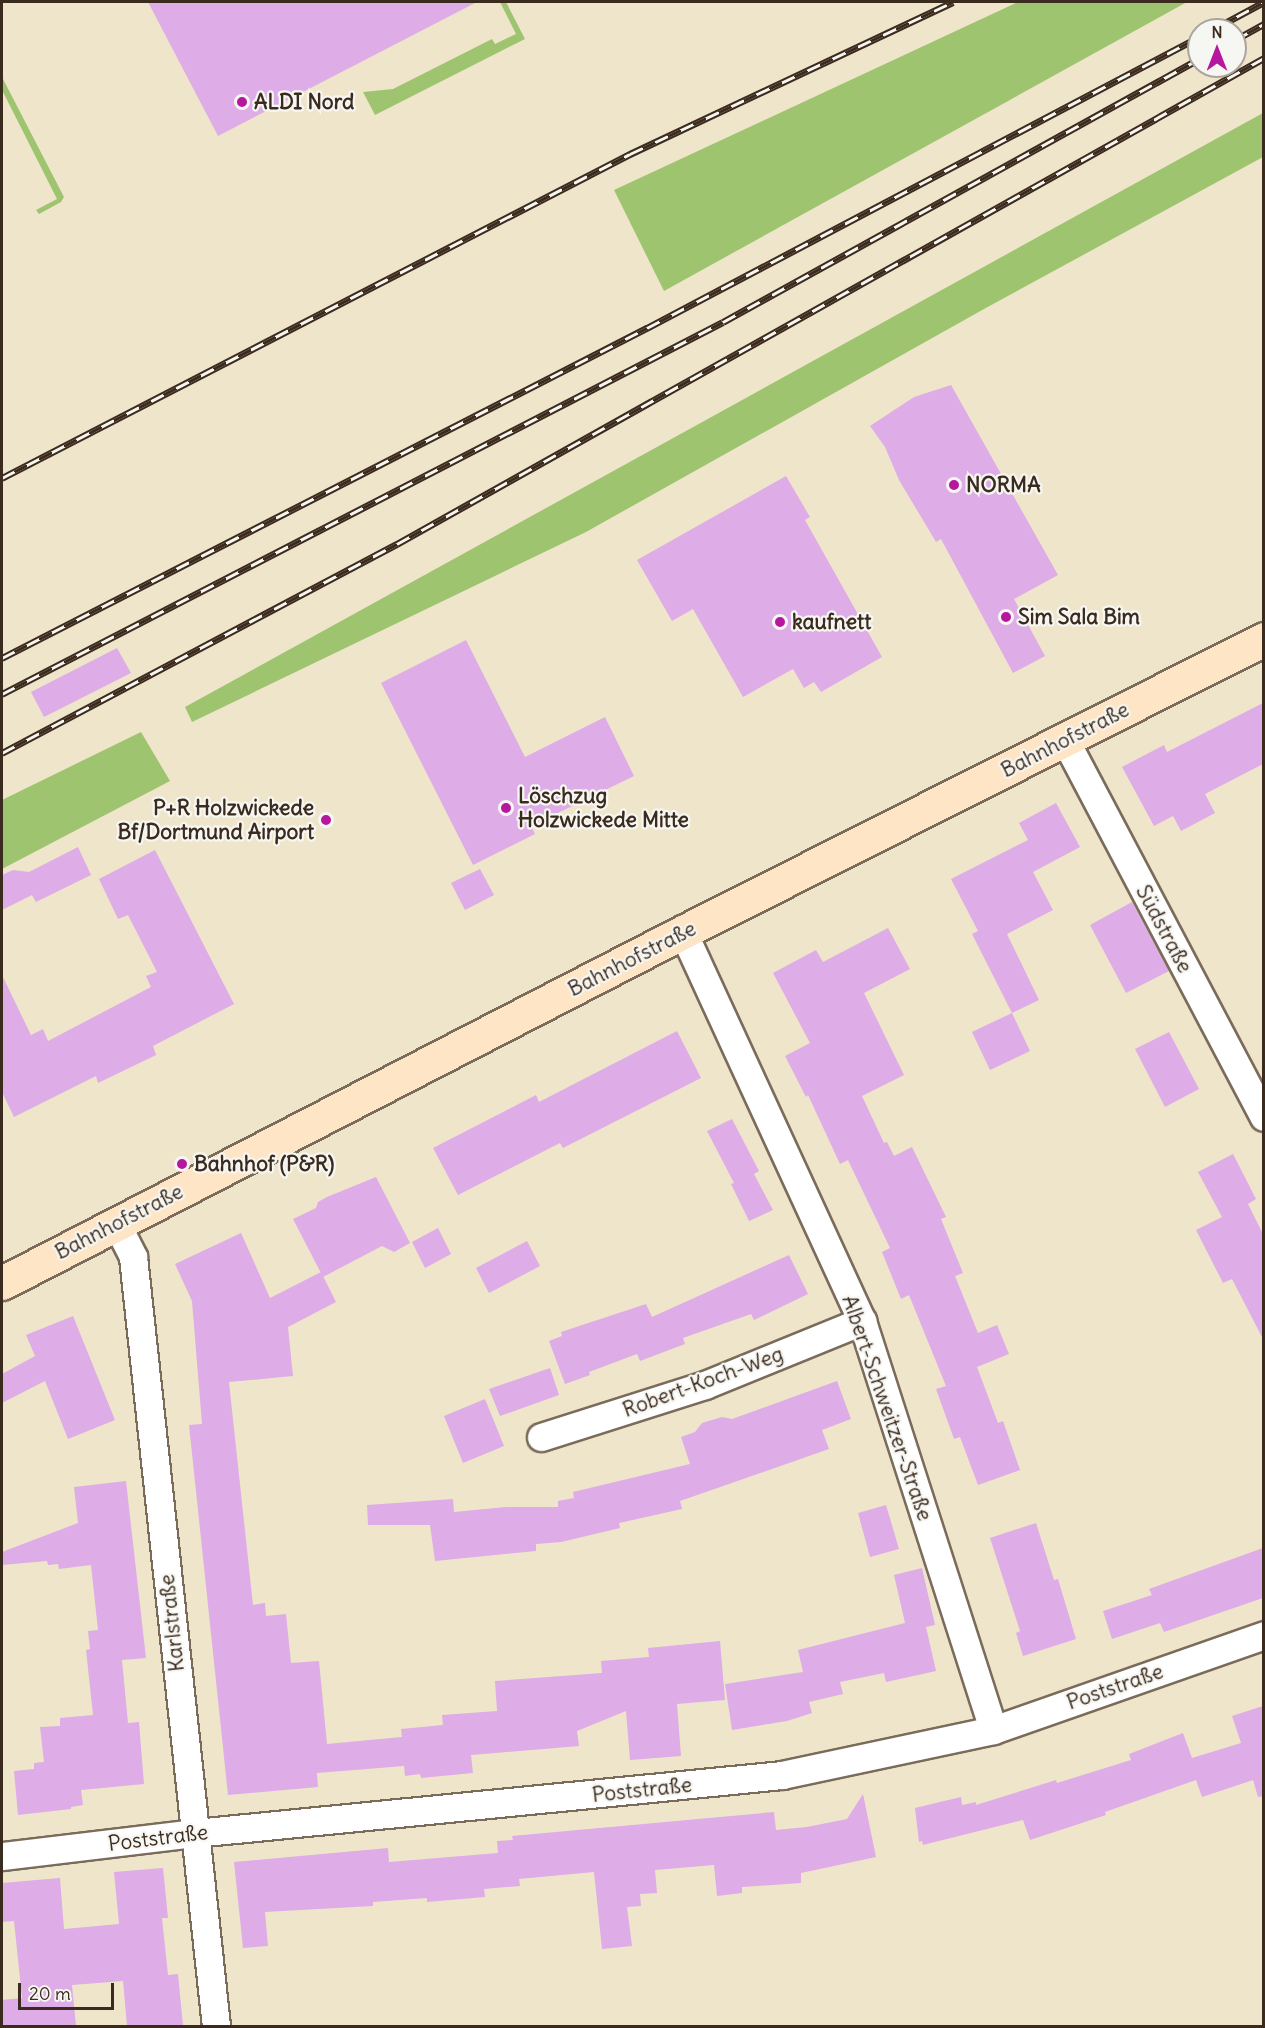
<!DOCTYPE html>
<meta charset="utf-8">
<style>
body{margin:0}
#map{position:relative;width:1265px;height:2028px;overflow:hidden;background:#efe5cb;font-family:Delius,sans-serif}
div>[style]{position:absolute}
.green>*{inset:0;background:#9fc46f}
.building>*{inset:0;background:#deace7}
.roads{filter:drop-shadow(2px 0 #7a6b5b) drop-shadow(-2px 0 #7a6b5b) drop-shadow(0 2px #7a6b5b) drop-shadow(0 -2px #7a6b5b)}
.street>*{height:27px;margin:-13.5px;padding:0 13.5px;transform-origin:13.5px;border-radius:13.5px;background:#fff}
.secondary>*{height:33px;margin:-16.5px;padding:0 16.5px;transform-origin:16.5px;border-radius:16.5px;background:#fde5c5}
.rail>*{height:7px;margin-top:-3.5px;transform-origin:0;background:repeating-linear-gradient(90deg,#f6f6f2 0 14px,#3b2a1e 0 28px);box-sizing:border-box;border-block:2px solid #3b2a1e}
.dots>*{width:16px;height:16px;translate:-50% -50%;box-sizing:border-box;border:3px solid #f6f6f2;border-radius:50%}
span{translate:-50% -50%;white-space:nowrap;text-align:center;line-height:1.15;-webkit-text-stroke:4.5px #f6f6f2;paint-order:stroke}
.poi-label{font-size:21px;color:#3b2a1e;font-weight:700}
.left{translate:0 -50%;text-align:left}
.right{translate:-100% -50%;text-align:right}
.street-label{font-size:21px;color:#3b2a1e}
.frame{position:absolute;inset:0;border:3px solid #3b2a1e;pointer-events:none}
.north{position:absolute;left:1187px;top:18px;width:60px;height:60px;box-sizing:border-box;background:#f6f6f2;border:2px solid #aba49d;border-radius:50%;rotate:0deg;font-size:16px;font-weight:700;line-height:24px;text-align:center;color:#3b2a1e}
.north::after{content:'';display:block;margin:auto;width:21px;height:27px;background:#b5179e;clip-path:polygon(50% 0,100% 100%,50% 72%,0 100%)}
.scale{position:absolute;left:18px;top:1983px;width:96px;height:27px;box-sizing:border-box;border:3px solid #3b2a1e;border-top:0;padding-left:8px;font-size:18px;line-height:21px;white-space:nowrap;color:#3b2a1e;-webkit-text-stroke:4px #f6f6f2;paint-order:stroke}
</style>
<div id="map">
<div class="green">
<i style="clip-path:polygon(500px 2px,506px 2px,525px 39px,375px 115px,363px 92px,393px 89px,492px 39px,495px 44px,516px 34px)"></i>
<i style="clip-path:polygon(1018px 2px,1187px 2px,664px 291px,614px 190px)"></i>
<i style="clip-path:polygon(2px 77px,64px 197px,61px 202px,39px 214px,36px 210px,57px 199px,2px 90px)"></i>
<i style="clip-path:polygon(1263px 113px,1263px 157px,984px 309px,586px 532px,192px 722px,185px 707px)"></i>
<i style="clip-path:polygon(141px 732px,170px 781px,2px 869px,2px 800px)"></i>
</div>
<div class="building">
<i style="clip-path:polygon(148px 2px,477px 2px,218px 136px)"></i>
<i style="clip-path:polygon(951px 385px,1058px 575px,1014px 599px,1045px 656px,1013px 673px,941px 539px,936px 542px,899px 480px,885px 447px,870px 426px,914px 397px)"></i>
<i style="clip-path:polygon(786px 476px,810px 517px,805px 520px,882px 657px,821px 692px,814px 682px,804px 688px,793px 669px,743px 697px,693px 609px,672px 621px,637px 560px)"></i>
<i style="clip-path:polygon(466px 640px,525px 757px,605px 717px,634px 776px,531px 826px,535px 834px,473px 865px,381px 683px)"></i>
<i style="clip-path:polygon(117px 648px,131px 673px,44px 717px,31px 692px)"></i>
<i style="clip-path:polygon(1263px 703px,1263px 764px,1205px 794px,1215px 813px,1181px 831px,1173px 816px,1154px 826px,1122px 767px,1164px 745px,1167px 752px)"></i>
<i style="clip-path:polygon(1056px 803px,1080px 847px,1033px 872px,1053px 910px,1007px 934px,1039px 1000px,1012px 1013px,972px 934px,978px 931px,951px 879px,1028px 840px,1019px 823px)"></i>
<i style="clip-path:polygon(78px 847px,91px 875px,36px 902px,32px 895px,2px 910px,2px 875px,13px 870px,29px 872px)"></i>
<i style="clip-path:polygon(155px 850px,234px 1004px,153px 1046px,156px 1055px,98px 1083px,96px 1076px,14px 1117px,2px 1092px,2px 975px,31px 1035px,43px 1029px,48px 1041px,151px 987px,146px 976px,157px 972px,128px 915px,118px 919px,99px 879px)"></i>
<i style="clip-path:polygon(480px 869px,494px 895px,465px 910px,451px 883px)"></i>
<i style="clip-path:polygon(1132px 902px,1169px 971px,1126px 993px,1090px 925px)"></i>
<i style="clip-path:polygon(888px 928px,910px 969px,864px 993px,904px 1075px,862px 1096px,884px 1143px,887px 1142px,894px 1156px,912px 1147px,946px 1217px,941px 1219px,963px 1273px,955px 1276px,978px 1333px,997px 1325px,1009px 1354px,977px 1367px,998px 1423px,1003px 1421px,1020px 1470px,978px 1485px,960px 1437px,954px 1439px,936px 1389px,946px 1386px,909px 1295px,901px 1299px,882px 1252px,890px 1248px,848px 1160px,840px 1164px,808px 1095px,806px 1097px,785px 1056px,810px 1043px,773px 973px,816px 950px,823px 962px)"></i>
<i style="clip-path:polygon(1012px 1013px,1030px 1051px,990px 1070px,972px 1032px)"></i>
<i style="clip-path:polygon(677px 1031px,701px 1078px,563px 1148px,560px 1143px,458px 1195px,433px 1148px,536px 1095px,539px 1102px)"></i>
<i style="clip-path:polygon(1169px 1032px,1199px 1089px,1165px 1107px,1135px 1049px)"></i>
<i style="clip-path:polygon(732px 1119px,759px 1171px,754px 1174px,773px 1210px,749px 1221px,731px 1184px,734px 1183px,707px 1131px)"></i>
<i style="clip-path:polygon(1233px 1154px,1256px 1199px,1248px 1204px,1263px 1234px,1263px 1339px,1232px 1279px,1223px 1283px,1196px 1230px,1222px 1217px,1198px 1172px)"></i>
<i style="clip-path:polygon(376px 1177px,410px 1243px,394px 1252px,382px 1246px,323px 1277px,293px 1219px,316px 1208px,318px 1202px,327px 1197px)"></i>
<i style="clip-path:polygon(438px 1228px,451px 1254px,425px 1268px,412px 1242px)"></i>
<i style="clip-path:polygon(241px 1233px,270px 1298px,321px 1272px,336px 1302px,288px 1327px,293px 1376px,229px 1382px,253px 1605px,265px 1603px,266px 1616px,286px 1614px,291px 1663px,319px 1661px,327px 1744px,402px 1737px,401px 1729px,443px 1725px,442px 1715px,497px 1711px,495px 1681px,602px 1673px,601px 1661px,649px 1657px,648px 1648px,720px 1641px,725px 1700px,677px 1704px,681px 1756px,630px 1760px,626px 1711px,577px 1731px,579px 1746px,471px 1755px,473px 1773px,421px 1778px,420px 1774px,405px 1776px,404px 1766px,317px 1773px,318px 1787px,228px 1795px,189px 1425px,202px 1424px,192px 1301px,175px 1264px)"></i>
<i style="clip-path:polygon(527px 1241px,540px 1266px,489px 1293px,476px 1268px)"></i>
<i style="clip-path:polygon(789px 1255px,808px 1294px,754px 1320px,751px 1314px,683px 1338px,685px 1344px,640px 1361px,637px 1354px,589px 1372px,590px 1375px,565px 1384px,549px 1341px,562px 1336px,561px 1332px,646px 1304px,652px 1317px)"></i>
<i style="clip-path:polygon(73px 1316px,115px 1420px,68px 1439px,45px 1381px,2px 1403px,2px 1374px,35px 1356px,26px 1335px)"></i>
<i style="clip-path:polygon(550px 1368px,559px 1395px,500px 1416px,489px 1389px)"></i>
<i style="clip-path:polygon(837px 1381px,851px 1419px,822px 1430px,829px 1449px,680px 1501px,682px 1509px,619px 1523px,620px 1528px,561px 1542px,536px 1544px,536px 1551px,435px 1561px,430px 1525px,368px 1525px,367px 1505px,453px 1499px,454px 1512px,506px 1507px,558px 1507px,558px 1501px,574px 1498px,573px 1492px,690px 1464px,681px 1437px,695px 1432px,702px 1423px,722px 1417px,732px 1419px)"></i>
<i style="clip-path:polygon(485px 1399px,504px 1446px,463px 1463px,444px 1416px)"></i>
<i style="clip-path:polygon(126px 1481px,146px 1658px,122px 1660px,128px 1723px,139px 1722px,144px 1784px,81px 1790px,83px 1805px,71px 1807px,71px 1809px,18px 1815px,14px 1771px,34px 1769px,34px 1763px,44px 1762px,40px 1727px,60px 1726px,60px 1718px,93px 1715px,86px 1650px,90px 1649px,88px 1631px,98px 1630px,91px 1565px,59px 1569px,58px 1564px,48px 1565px,47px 1561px,2px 1565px,2px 1552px,78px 1523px,74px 1487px)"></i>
<i style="clip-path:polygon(886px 1505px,899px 1549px,870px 1557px,858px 1513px)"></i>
<i style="clip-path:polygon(1036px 1523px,1054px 1580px,1058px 1579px,1076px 1639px,1023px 1656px,1016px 1633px,1020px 1631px,990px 1538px)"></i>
<i style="clip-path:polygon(1263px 1548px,1263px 1598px,1164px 1632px,1160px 1623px,1112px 1639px,1103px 1611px,1152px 1595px,1149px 1589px)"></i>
<i style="clip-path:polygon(922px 1568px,935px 1625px,926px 1627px,936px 1671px,886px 1682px,884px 1673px,840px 1682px,843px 1694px,809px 1702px,812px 1713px,787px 1721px,732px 1730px,725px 1684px,803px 1672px,798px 1650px,905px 1623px,894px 1575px)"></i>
<i style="clip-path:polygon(1263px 1706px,1263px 1796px,1258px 1797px,1253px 1780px,1202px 1797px,1196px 1780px,1105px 1812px,1106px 1815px,1030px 1840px,1023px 1820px,923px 1845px,922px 1841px,919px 1842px,915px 1808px,961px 1797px,962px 1805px,976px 1802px,976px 1805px,1056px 1780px,1057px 1783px,1131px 1760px,1129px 1754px,1183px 1733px,1192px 1758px,1241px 1743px,1232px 1716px)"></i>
<i style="clip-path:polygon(863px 1794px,876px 1857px,801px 1873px,801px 1883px,742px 1887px,742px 1893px,717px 1896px,714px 1865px,655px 1870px,657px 1893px,640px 1894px,641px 1906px,627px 1907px,632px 1946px,602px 1949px,594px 1872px,519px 1879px,520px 1886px,484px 1889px,485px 1897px,427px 1902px,427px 1898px,373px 1902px,373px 1906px,265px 1912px,268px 1946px,243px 1948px,234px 1862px,388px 1848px,389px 1862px,498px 1853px,497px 1841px,513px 1840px,512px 1836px,774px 1812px,776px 1830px,807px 1827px,847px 1819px)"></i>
<i style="clip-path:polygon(163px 1868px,168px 1918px,162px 1918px,168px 1975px,178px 1974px,183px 2026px,127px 2026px,123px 1981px,72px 1985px,76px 2026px,2px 2026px,2px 2000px,22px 1998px,14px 1921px,2px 1922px,2px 1883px,60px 1878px,64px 1929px,119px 1924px,114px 1872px)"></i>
</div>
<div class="roads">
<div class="street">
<i style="left:1065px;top:740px;width:426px;rotate:62.2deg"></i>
<i style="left:683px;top:932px;width:428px;rotate:65.3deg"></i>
<i style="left:862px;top:1321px;width:429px;rotate:72.2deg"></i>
<i style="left:116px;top:1223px;width:38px;rotate:63deg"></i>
<i style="left:133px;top:1257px;width:773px;rotate:83.84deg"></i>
<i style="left:541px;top:1437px;width:172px;rotate:-17.6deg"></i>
<i style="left:705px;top:1385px;width:170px;rotate:-22.2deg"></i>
<i style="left:2px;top:1856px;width:194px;rotate:-6.8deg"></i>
<i style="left:195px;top:1833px;width:590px;rotate:-5.64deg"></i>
<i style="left:782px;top:1775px;width:216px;rotate:-12deg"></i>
<i style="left:993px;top:1730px;width:287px;rotate:-19.3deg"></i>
</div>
<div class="secondary">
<i style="left:2px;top:1283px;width:766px;rotate:-27.27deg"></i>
<i style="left:683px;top:932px;width:651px;rotate:-26.76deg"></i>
</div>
</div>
<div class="rail">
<i style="left:1212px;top:30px;width:59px;rotate:-28.3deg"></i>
<i style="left:1235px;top:40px;width:33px;rotate:-29deg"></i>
<i style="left:2px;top:478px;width:707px;rotate:-27.29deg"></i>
<i style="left:630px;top:154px;width:357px;rotate:-25.2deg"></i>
<i style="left:2px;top:658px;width:725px;rotate:-27.1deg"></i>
<i style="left:647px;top:328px;width:624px;rotate:-27.8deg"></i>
<i style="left:2px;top:694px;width:811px;rotate:-27.29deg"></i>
<i style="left:723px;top:322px;width:544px;rotate:-28.92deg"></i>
<i style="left:2px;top:753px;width:447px;rotate:-27.9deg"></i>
<i style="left:397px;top:544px;width:994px;rotate:-29.27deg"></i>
</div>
<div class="dots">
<i style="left:242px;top:102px;background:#b5179e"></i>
<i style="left:954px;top:485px;background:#b5179e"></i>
<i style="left:1006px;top:617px;background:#b5179e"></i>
<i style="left:780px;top:622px;background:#b5179e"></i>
<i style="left:506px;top:808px;background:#b5179e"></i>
<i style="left:326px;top:820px;background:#b5179e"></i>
<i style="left:182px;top:1164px;background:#b5179e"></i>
</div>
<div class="poi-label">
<span class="left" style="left:254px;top:102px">ALDI Nord</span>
<span class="left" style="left:966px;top:485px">NORMA</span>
<span class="left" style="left:1018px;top:617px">Sim Sala Bim</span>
<span class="left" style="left:792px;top:622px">kaufnett</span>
<span class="left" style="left:518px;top:808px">Löschzug<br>Holzwickede Mitte</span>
<span class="right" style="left:314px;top:820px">P+R Holzwickede<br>Bf/Dortmund Airport</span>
<span class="left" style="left:194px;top:1164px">Bahnhof (P&amp;R)</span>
</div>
<div class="street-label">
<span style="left:1065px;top:740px;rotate:-27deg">Bahnhofstraße</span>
<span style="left:1164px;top:929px;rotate:62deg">Südstraße</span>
<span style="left:632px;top:959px;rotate:-27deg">Bahnhofstraße</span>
<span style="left:119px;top:1222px;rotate:-27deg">Bahnhofstraße</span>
<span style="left:703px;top:1382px;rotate:-20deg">Robert-Koch-Weg</span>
<span style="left:887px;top:1408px;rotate:71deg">Albert-Schweitzer-Straße</span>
<span style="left:172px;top:1623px;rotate:-96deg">Karlstraße</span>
<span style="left:1115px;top:1687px;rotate:-19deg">Poststraße</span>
<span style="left:642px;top:1790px;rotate:-6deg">Poststraße</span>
<span style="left:158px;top:1838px;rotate:-7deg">Poststraße</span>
</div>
<div class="frame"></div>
<div class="north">N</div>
<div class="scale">20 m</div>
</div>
